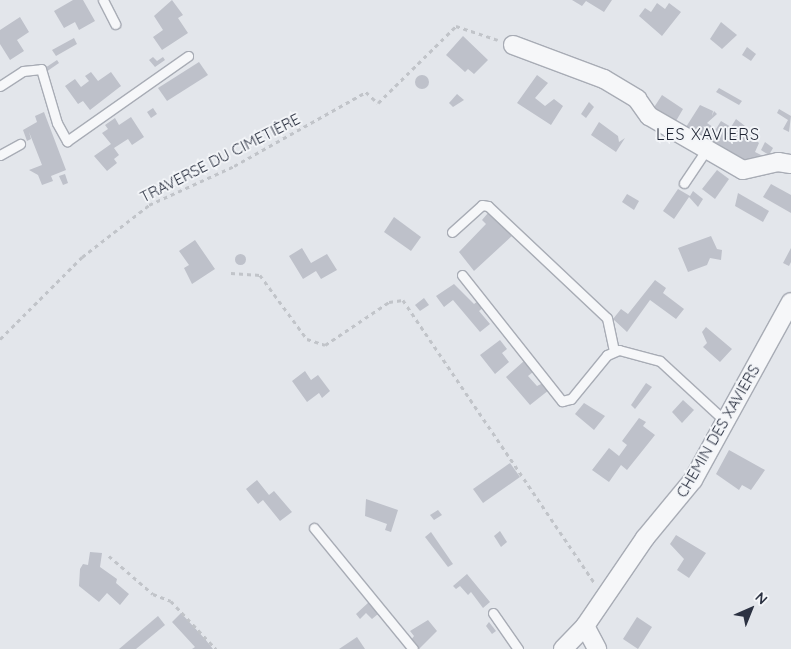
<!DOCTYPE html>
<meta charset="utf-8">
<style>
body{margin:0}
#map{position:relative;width:791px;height:649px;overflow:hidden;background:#e3e6eb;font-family:Quicksand,sans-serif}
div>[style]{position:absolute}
.building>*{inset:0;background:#bec1ca}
.round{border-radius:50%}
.path>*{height:2.5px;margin-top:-1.25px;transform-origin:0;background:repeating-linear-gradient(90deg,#c1c4c9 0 4px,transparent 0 8px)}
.roads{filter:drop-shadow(1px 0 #a8acb5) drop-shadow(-1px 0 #a8acb5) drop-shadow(0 1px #a8acb5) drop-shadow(0 -1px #a8acb5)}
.lane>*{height:9px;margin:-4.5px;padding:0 4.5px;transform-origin:4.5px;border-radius:4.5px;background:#f6f7f9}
.street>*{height:18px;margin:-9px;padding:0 9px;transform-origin:9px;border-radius:9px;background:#f6f7f9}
span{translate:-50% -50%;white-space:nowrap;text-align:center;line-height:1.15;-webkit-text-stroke:4px #f3f5f8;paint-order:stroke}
.street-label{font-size:15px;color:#2c3242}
.neighbourhood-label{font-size:16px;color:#1e2433;letter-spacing:1px}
.north{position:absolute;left:726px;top:584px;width:50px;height:50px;-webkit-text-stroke:4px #f3f5f8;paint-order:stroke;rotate:44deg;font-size:14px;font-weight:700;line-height:20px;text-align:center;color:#2c3242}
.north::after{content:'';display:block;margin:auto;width:18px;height:22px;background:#2c3242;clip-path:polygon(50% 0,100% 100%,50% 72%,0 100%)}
</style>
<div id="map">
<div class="building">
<i style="clip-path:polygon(73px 0,83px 0,95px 21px,79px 30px,75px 22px,64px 28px,54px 11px)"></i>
<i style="clip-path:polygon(172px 0,183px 15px,178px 18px,188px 33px,162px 50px,153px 37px,163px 30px,154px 16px)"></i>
<i style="clip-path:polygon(572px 0,612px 0,604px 12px,586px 1px,582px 6px)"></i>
<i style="clip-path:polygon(657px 3px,665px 9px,669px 3px,681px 12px,662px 36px,639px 16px,645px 8px,651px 12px)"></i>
<i style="clip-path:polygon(20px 17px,29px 32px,17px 40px,24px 51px,10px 60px,0 44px,0 30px)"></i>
<i style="clip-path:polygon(721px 22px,737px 35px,722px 49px,710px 39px)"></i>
<i style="clip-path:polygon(463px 36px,488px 60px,474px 74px,468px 69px,465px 72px,446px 55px)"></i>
<i style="clip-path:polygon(74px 38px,77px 44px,56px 56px,52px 50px)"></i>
<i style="clip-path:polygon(747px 47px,756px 54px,751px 61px,742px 55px)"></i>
<i style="clip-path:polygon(153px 57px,157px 61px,163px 57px,165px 60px,155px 67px,149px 60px)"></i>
<i style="clip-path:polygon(57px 60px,59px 63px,46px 72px,45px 68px)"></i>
<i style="clip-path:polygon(199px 62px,208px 75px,167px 101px,158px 88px)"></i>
<i style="clip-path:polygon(91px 72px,98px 81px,111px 72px,121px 86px,90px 110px,83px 101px,78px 104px,65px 86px,75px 79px,81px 87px,89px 81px,85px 76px)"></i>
<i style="clip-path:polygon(537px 75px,548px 83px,535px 98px,545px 106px,554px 99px,563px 106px,551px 125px,517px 103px)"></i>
<i class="round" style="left:415px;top:75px;width:14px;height:14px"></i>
<i style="clip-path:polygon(719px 88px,742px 101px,739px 105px,716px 92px)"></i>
<i style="clip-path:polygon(457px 94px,464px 100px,453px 107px,449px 103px)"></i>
<i style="clip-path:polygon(662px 95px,683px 109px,676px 121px,663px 113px,660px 118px,651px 112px)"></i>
<i style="clip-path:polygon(589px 102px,594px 107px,586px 118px,581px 114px)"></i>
<i style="clip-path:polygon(700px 105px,713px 111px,712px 116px,714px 111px,717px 114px,707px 123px,716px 129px,721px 121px,731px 127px,736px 119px,745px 126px,740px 135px,748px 140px,750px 135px,759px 143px,755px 152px,761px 155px,755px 166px,686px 127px)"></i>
<i style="clip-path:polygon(153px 108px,157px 114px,151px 118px,147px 112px)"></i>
<i style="clip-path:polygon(779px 109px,791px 116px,789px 132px,783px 129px,788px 120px,777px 113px)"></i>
<i style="clip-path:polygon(44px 112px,66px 170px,51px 176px,53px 181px,42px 185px,38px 175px,29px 170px,42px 165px,29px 132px,31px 139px,27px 141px,23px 130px,37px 122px,35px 116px)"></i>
<i style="clip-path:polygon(131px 117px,144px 137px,132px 145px,128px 139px,114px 148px,119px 155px,114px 159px,117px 163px,107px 171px,94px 156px,111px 144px,102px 133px,108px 129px,105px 125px,115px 118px,119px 125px)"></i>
<i style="clip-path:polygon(599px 122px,618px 136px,619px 142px,625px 138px,616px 152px,591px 135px)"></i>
<i style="clip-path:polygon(765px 142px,773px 148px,769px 155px,761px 150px)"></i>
<i style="clip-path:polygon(717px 170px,729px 179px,715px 199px,702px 189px)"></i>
<i style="clip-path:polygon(65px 174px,68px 183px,63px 185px,59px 176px)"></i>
<i style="clip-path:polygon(771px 184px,791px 195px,791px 213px,763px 197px)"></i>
<i style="clip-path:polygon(678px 189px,690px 196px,693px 191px,703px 199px,698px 207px,689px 197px,674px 219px,663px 211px)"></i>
<i style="clip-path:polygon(738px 193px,769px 211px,763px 222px,735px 206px)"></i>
<i style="clip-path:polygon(627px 194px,639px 201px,634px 210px,622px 202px)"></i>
<i style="clip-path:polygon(488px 213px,513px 235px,474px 271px,459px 252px,486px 224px,482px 220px)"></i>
<i style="clip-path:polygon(394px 217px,421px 237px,411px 251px,384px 232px)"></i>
<i style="clip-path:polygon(711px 236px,717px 249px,722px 250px,721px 260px,710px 258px,707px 265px,688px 272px,678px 248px)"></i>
<i style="clip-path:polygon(195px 240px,215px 269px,192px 284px,184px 268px,189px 265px,179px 251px)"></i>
<i style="clip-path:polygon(302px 248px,311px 263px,327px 254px,337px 270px,321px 279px,316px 271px,303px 279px,289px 256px)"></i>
<i style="clip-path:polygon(791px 248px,791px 262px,789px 266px,783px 263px)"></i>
<i class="round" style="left:234.5px;top:253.5px;width:11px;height:11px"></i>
<i style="clip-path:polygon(655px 280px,666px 288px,663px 293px,684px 309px,676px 319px,650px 300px,627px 332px,613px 319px,621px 309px,628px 314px)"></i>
<i style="clip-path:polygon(454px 284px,474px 304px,478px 301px,483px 308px,479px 311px,490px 324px,480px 332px,453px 300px,444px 307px,436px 296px)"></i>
<i style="clip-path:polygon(424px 298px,429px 305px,420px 311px,415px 305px)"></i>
<i style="clip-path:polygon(706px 327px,732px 349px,720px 362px,703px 347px,707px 343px,702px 332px)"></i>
<i style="clip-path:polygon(500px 340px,507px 349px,502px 353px,509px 362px,495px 374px,480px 355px)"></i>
<i style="clip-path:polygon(524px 361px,533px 372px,528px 376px,537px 386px,543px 383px,549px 390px,530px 405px,506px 377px)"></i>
<i style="clip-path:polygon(305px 371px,311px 380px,318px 375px,330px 391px,322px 398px,319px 393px,307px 402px,292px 381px)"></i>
<i style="clip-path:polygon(646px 383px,652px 387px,635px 409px,631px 405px)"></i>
<i style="clip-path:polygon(683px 400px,694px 410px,682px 423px,672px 412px)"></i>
<i style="clip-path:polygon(584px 403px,605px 416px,594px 430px,575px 414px)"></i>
<i style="clip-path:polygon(639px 418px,646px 422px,643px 426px,655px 435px,627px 470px,621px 465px,609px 482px,592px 470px,609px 448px,619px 456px,627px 445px,622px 441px)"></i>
<i style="clip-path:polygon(729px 450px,765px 470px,751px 490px,742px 485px,739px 490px,716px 474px)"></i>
<i style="clip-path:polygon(510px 463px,520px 477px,483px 503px,473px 489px)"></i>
<i style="clip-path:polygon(257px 480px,269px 495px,274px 491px,292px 512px,280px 521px,263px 500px,258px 504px,246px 489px)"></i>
<i style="clip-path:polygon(366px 499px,398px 510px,391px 532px,385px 530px,387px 524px,365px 516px)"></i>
<i style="clip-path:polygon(438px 510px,442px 515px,434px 520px,430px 515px)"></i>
<i style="clip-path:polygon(500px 531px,507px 542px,501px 547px,494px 536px)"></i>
<i style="clip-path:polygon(431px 532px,453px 564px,448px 567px,425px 537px)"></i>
<i style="clip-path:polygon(676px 535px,706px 553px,689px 578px,677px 570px,684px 559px,670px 544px)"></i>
<i style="clip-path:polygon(90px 552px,102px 553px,100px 567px,117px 579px,116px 583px,129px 594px,120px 605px,107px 593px,99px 602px,79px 586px,80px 569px,83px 564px,88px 565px)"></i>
<i style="clip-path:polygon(467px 574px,490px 602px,483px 608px,471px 592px,468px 595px,460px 586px,456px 589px,453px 586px)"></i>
<i style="clip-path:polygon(369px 602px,378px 614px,372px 619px,366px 613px,360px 619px,356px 614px)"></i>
<i style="clip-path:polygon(181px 613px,205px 639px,213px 649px,192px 649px,195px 647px,172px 622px)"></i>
<i style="clip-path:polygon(158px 616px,165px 625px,136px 649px,119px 649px)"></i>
<i style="clip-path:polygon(637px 617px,652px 627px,638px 649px,623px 639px)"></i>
<i style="clip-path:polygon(428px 620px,437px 631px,419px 649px,411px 640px,414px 636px,410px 631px)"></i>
<i style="clip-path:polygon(489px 622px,496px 631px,492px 634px,486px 626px)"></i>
<i style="clip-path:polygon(357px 637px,365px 649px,339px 649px)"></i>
</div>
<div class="path">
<i style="left:231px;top:273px;width:29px;rotate:4deg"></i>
<i style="left:260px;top:275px;width:79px;rotate:53.7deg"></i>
<i style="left:307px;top:339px;width:19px;rotate:18deg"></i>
<i style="left:325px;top:345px;width:77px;rotate:-33.9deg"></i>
<i style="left:389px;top:302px;width:14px;rotate:-8deg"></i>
<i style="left:403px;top:300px;width:343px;rotate:55.9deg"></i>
<i style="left:0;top:339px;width:116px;rotate:-45deg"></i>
<i style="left:82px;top:257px;width:85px;rotate:-37.8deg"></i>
<i style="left:149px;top:205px;width:94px;rotate:-24.6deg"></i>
<i style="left:234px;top:166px;width:151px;rotate:-29.3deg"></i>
<i style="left:366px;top:92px;width:16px;rotate:43deg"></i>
<i style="left:378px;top:103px;width:110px;rotate:-44.6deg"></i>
<i style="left:456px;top:26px;width:44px;rotate:18.4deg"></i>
<i style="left:109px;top:556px;width:58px;rotate:40.8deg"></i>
<i style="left:153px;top:594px;width:19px;rotate:21deg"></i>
<i style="left:171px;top:601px;width:66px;rotate:46.8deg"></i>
</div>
<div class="roads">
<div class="lane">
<i style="left:103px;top:0;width:27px;rotate:63deg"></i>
<i style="left:0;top:86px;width:27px;rotate:-33deg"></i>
<i style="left:23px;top:71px;width:18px;rotate:-6deg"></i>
<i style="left:41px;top:69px;width:56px;rotate:73.5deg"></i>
<i style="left:57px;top:123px;width:21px;rotate:61deg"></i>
<i style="left:67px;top:141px;width:148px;rotate:-35.1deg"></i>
<i style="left:0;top:155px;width:23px;rotate:-29deg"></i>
<i style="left:684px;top:183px;width:40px;rotate:-56deg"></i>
<i style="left:452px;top:232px;width:40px;rotate:-42deg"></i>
<i style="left:482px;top:205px;width:6px;rotate:9deg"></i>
<i style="left:488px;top:206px;width:163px;rotate:43.3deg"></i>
<i style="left:607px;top:318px;width:34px;rotate:78deg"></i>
<i style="left:462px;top:275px;width:161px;rotate:51.6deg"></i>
<i style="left:562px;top:401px;width:9px;rotate:-13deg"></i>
<i style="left:571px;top:399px;width:57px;rotate:-50.7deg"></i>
<i style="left:607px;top:355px;width:13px;rotate:-23deg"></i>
<i style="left:619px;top:350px;width:42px;rotate:15deg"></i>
<i style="left:660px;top:361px;width:90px;rotate:42.7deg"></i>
<i style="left:314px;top:528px;width:156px;rotate:50.7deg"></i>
<i style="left:493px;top:613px;width:44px;rotate:55.2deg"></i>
</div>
<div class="street">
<i style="left:513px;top:45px;width:97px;rotate:20.5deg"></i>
<i style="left:604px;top:79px;width:39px;rotate:31deg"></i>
<i style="left:637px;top:99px;width:21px;rotate:55deg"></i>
<i style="left:649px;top:116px;width:108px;rotate:29.9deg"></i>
<i style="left:743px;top:170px;width:36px;rotate:-13deg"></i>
<i style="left:778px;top:162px;width:13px;rotate:9deg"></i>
<i style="left:585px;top:626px;width:26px;rotate:62deg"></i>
<i style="left:563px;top:649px;width:32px;rotate:-46deg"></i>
<i style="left:585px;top:626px;width:107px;rotate:-55.7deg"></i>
<i style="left:645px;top:538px;width:75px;rotate:-50.4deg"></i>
<i style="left:693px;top:480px;width:203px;rotate:-61.2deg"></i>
</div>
</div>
<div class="street-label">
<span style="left:220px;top:158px;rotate:-27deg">TRAVERSE DU CIMETIÈRE</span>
<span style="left:718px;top:431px;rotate:-60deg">CHEMIN DES XAVIERS</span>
</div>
<div class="neighbourhood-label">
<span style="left:708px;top:134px">LES XAVIERS</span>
</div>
<div class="north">N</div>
</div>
